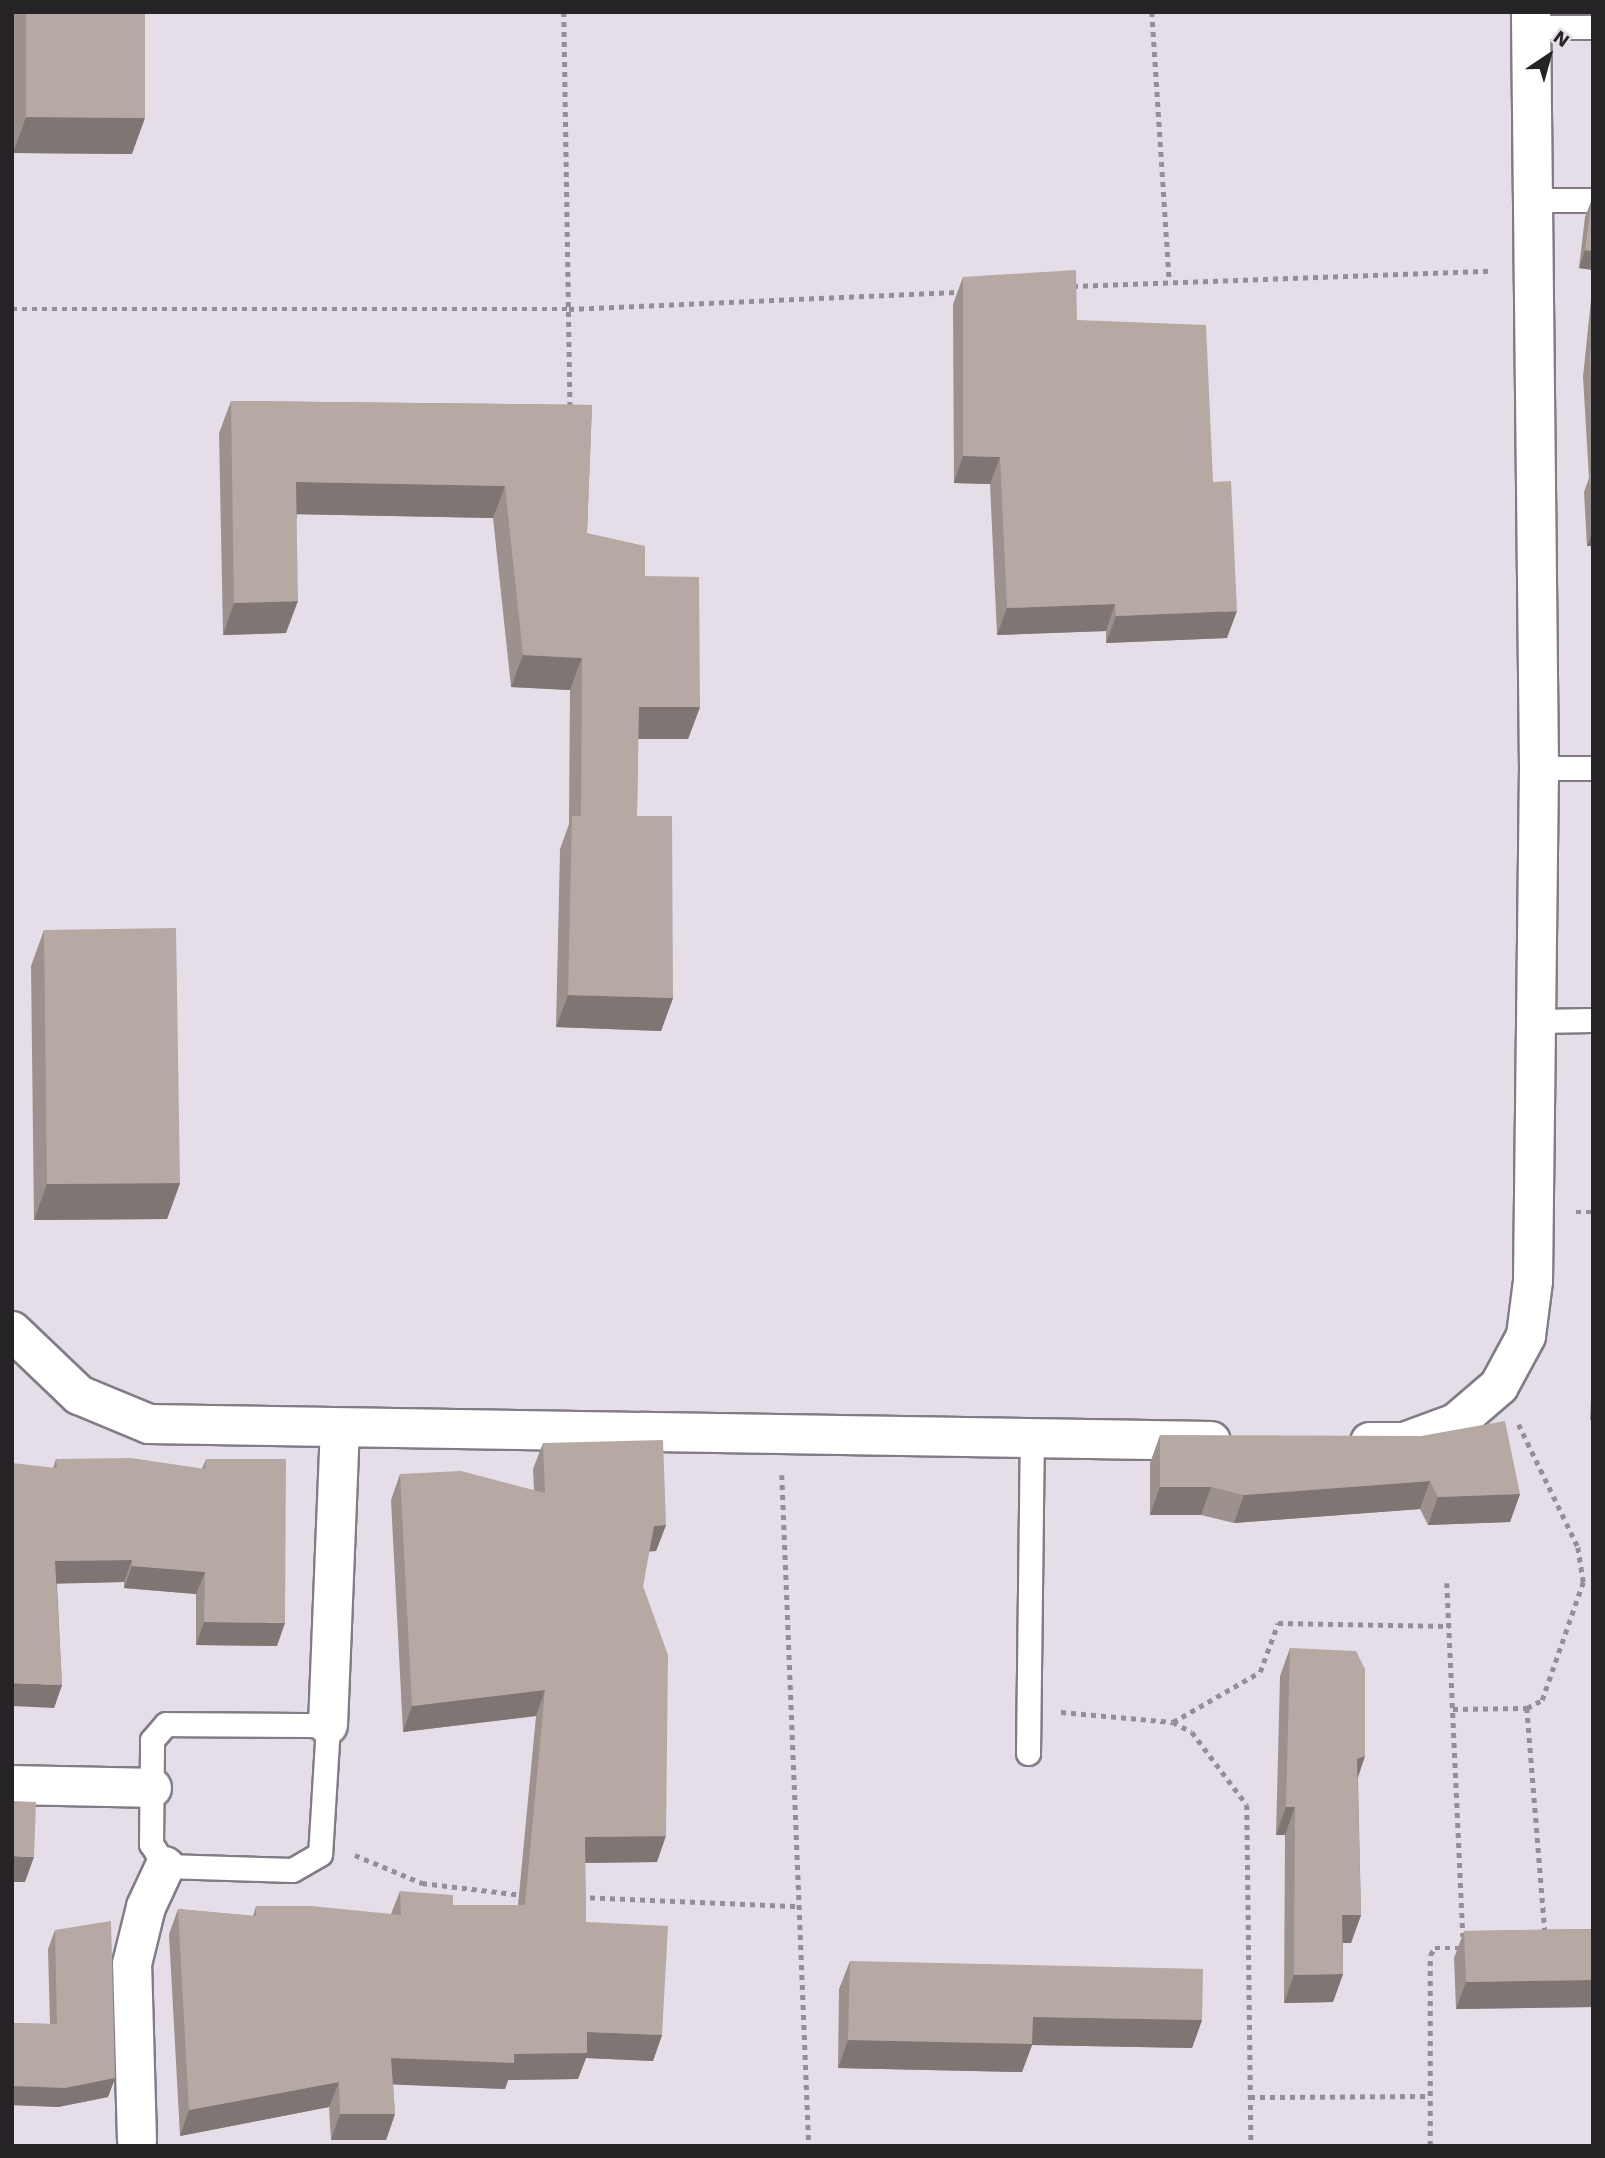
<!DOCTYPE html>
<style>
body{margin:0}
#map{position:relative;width:1605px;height:2158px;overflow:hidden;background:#e5dee9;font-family:"Work Sans",sans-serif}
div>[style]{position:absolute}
.path>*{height:4.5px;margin-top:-2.25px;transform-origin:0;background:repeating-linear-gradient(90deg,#948f97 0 5px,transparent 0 10px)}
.roads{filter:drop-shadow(2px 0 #827c86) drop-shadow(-2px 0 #827c86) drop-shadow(0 2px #827c86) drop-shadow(0 -2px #827c86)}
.lane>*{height:23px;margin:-11.5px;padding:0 11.5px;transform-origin:11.5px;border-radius:11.5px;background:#fff}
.street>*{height:38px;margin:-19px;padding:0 19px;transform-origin:19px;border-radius:19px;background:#fff}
.wall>*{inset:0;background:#9d918d}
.shaded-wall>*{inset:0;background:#7f7673}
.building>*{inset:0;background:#b6a9a4}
span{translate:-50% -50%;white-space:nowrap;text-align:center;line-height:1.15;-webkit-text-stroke:6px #e5dee9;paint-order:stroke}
.frame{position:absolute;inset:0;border:14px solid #262327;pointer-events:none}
.north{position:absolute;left:1514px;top:21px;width:70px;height:70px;-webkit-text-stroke:5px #e5dee9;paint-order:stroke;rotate:36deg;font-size:19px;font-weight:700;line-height:28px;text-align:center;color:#262327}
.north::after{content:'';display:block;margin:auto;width:24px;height:32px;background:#262327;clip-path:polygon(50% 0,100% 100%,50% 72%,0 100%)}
</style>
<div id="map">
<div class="path">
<i style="left:564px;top:12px;width:398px;rotate:89.1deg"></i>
<i style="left:1152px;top:12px;width:267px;rotate:86.3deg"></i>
<i style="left:1073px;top:286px;width:418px;rotate:-2.1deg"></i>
<i style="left:12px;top:309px;width:557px"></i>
<i style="left:569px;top:309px;width:394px;rotate:-2.5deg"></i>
<i style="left:1576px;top:1212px;width:17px"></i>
<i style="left:782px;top:1475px;width:672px;rotate:87.7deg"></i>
<i style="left:1447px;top:1583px;width:354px;rotate:87.4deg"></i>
<i style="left:1527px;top:1708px;width:227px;rotate:85.4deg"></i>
<i style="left:1453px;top:1709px;width:74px;rotate:-0.8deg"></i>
<i style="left:1527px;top:1708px;width:17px;rotate:-28deg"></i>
<i style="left:1542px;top:1700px;width:125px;rotate:-70.8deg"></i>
<i style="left:1583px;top:1582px;width:36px;rotate:-99deg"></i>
<i style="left:1577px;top:1546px;width:136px;rotate:-115.8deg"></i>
<i style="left:1061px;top:1712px;width:112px;rotate:5.1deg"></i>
<i style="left:1173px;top:1722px;width:21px;rotate:28deg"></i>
<i style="left:1192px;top:1732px;width:91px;rotate:53deg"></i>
<i style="left:1247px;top:1805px;width:341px;rotate:89.3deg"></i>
<i style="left:1173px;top:1722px;width:100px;rotate:-29.9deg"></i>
<i style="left:1260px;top:1672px;width:52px;rotate:-69.8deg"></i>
<i style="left:1278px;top:1623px;width:171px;rotate:1deg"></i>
<i style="left:355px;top:1855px;width:73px;rotate:22.7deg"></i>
<i style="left:422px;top:1883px;width:101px;rotate:6.8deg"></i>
<i style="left:580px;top:1897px;width:219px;rotate:2.4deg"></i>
<i style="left:1250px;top:2097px;width:180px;rotate:-0.3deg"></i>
<i style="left:1430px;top:2146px;width:191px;rotate:-90deg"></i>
<i style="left:1430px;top:1955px;width:9px;rotate:-54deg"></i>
<i style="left:1435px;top:1948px;width:28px"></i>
</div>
<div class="roads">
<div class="lane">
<i style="left:1531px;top:27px;width:62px"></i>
<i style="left:1533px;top:200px;width:60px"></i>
<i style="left:1539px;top:768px;width:54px"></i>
<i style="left:1536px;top:1021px;width:57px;rotate:-1deg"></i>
<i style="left:166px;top:1724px;width:162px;rotate:0.4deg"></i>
<i style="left:328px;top:1725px;width:129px;rotate:93.5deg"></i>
<i style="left:320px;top:1854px;width:32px;rotate:150deg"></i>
<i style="left:292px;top:1870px;width:127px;rotate:-178.2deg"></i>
<i style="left:165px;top:1866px;width:26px;rotate:-122deg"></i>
<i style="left:151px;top:1844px;width:104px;rotate:-89.4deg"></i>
<i style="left:152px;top:1740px;width:21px;rotate:-49deg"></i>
<i style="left:1028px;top:1753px;width:313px;rotate:-89.3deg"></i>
</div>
<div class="street">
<i style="left:12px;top:1331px;width:93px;rotate:43.7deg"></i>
<i style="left:79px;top:1395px;width:76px;rotate:22.5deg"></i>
<i style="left:149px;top:1424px;width:1062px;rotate:0.92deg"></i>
<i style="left:1370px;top:1442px;width:34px"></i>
<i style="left:1404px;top:1442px;width:55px;rotate:-20.1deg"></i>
<i style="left:1456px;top:1423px;width:57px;rotate:-40.7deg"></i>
<i style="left:1499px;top:1386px;width:57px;rotate:-61.6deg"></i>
<i style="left:1526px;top:1336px;width:55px;rotate:-82.7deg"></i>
<i style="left:1533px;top:1281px;width:513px;rotate:-89.33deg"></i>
<i style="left:1539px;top:768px;width:756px;rotate:-90.61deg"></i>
<i style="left:328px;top:1725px;width:294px;rotate:-87.7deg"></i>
<i style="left:12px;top:1785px;width:140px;rotate:1.2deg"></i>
<i style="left:137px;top:2140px;width:176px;rotate:-91.6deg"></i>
<i style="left:132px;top:1964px;width:59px;rotate:-76.2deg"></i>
<i style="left:146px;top:1907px;width:45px;rotate:-65.1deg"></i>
</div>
</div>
<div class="wall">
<i style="clip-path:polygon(13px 12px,145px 12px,132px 154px,13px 153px)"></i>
<i style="clip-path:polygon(1592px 199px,1593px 270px,1579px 268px,1585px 217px)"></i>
<i style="clip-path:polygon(963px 277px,1077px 320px,1213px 482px,1227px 638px,1106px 643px,1106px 631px,997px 635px,990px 484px,954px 483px,953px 304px)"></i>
<i style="clip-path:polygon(1593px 280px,1593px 546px,1587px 546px,1584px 492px,1589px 478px,1583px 377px)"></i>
<i style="clip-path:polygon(231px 401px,592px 405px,587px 533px,645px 576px,700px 707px,688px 739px,638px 739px,637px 816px,673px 998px,661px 1031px,556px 1027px,560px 849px,569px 824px,570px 690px,511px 687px,493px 518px,297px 514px,286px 633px,223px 635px,219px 433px)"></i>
<i style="clip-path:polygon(44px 930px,180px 1183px,167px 1219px,34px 1220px,31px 966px)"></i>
<i style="clip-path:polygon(1593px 1357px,1593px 1420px,1590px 1420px)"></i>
<i style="clip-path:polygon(1160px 1435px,1520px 1494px,1510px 1522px,1428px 1525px,1420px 1509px,1234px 1523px,1201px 1515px,1150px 1515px,1150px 1463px)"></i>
<i style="clip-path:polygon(543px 1443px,666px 1525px,656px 1551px,649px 1551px,643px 1586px,657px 1862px,585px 1863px,586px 1922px,662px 2035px,653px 2061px,586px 2058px,578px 2079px,508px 2080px,505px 2089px,393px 2084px,395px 2114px,386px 2140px,331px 2140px,329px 2107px,180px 2136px,169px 1934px,178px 1909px,253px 1916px,256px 1906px,391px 1914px,400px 1891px,453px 1905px,518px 1905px,536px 1716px,403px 1732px,391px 1500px,400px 1474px,534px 1490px,533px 1469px)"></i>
<i style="clip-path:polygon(56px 1459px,202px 1469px,206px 1459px,277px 1646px,196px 1645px,196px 1594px,124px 1588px,124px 1582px,57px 1583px,62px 1685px,54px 1708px,53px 1468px)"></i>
<i style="clip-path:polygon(1290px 1648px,1365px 1756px,1358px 1778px,1361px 1915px,1351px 1943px,1343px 1943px,1343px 1974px,1333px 2002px,1284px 2003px,1285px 1835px,1276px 1835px,1280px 1676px)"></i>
<i style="clip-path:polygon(1593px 1929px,1593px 2007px,1456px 2009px,1454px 1958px,1464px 1931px)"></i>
<i style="clip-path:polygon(55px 1930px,115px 2078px,108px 2097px,58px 2107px,12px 2105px,12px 2023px,50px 2024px,48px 1949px)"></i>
<i style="clip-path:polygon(850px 1961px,1202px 2020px,1192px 2048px,1032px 2045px,1022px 2072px,838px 2068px,839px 1989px)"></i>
</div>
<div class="shaded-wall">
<i style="clip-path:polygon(26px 117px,145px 118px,132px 154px,13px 153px)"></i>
<i style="clip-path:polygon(1585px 250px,1593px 251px,1593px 270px,1579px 268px)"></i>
<i style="clip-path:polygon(963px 456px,1000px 457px,990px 484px,954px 483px)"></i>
<i style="clip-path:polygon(296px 482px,505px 486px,493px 518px,285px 514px)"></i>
<i style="clip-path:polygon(1593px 531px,1593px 546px,1587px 546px)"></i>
<i style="clip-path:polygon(298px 601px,286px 633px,223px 635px,234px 603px)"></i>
<i style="clip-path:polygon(1115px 604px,1106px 631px,997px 635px,1007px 608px)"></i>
<i style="clip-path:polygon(1237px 611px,1227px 638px,1106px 643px,1116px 616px)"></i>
<i style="clip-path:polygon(523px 655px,582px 658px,570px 690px,511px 687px)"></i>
<i style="clip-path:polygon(639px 707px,700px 707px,688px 739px,627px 739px)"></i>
<i style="clip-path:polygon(568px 995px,673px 998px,661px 1031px,556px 1027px)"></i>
<i style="clip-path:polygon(180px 1183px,167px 1219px,34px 1220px,47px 1184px)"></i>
<i style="clip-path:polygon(1430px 1481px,1420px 1509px,1234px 1523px,1244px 1495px)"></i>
<i style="clip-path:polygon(1160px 1487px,1211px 1487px,1201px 1515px,1150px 1515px)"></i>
<i style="clip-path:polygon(1520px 1494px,1510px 1522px,1428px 1525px,1438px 1497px)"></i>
<i style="clip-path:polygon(666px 1525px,656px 1551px,645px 1552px,654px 1526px)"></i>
<i style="clip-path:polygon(132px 1560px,124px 1582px,47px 1584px,55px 1561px)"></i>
<i style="clip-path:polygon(132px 1566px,205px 1572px,196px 1594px,124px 1588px)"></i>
<i style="clip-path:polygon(204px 1622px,285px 1623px,277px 1646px,196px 1645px)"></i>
<i style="clip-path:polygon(12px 1683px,62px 1685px,54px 1708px,12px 1706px)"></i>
<i style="clip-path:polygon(545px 1690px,536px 1716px,403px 1732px,412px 1706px)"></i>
<i style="clip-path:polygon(1365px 1756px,1355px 1784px,1357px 1759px)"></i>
<i style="clip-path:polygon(1286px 1807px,1295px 1807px,1285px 1835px,1276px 1835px)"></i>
<i style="clip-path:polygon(666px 1836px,657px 1862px,575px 1863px,585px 1837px)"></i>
<i style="clip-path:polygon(12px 1856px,34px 1857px,25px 1882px,12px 1882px)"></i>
<i style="clip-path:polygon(1342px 1915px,1361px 1915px,1351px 1943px,1332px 1943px)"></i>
<i style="clip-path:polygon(1343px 1974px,1333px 2002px,1284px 2003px,1294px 1975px)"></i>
<i style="clip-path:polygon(1593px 1980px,1593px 2007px,1456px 2009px,1466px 1982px)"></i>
<i style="clip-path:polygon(1033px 2017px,1202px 2020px,1192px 2048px,1032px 2045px,1022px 2072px,838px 2068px,848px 2040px)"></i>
<i style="clip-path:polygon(587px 2032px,662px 2035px,653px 2061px,586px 2058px,578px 2079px,508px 2080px,505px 2089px,382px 2084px,391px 2058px,514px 2054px)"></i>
<i style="clip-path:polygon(115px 2078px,108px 2097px,58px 2107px,12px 2105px,12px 2086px)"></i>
<i style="clip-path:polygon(339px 2082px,329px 2107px,180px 2136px,189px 2110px)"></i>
<i style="clip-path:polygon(340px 2114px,395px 2114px,386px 2140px,331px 2140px)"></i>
</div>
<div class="building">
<i style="clip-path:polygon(26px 12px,145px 12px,145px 118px,26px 117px)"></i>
<i style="clip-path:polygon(1592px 199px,1593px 199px,1593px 251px,1585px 250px)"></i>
<i style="clip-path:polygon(1076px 270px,1077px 320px,1206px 325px,1213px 482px,1231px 481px,1237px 611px,1116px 616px,1115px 604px,1007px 608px,1000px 457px,963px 456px,963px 277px)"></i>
<i style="clip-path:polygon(1593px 328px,1593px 413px,1590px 359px)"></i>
<i style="clip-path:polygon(231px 401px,592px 405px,587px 533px,645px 546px,645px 576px,699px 577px,700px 707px,639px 707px,637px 816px,672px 816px,673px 998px,568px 995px,572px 816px,581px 816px,582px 658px,523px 655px,505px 486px,296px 482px,298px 601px,234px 603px)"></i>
<i style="clip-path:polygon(1590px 474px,1593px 474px,1593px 512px)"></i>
<i style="clip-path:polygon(176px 928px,180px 1183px,47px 1184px,44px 930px)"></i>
<i style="clip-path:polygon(1505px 1421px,1520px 1494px,1438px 1497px,1430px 1481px,1244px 1495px,1211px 1487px,1160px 1487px,1160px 1435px,1421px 1436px)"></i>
<i style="clip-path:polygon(663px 1440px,666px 1525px,654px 1526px,643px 1586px,668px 1655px,666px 1836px,585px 1837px,586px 1922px,668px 1926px,662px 2035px,587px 2032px,587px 2053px,514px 2054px,514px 2063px,391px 2058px,395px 2114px,340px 2114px,339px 2082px,189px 2110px,178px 1909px,256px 1916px,256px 1906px,311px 1906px,401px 1915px,400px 1891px,453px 1895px,453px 1905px,525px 1905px,545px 1690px,412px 1706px,400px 1474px,461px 1471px,545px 1493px,543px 1443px)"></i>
<i style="clip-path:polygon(131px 1458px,205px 1469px,206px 1459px,286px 1459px,285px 1623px,204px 1622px,205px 1572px,132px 1566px,132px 1560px,55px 1561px,62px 1685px,12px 1683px,12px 1463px,57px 1468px,56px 1459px)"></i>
<i style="clip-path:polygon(1290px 1648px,1356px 1651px,1365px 1669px,1365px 1756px,1357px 1759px,1361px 1915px,1342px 1915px,1343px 1974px,1294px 1975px,1295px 1807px,1286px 1807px)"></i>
<i style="clip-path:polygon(12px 1801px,36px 1802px,34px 1857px,12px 1856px)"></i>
<i style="clip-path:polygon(111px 1921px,115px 2078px,65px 2088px,12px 2086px,12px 2023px,57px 2024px,55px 1930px)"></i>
<i style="clip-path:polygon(1593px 1929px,1593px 1980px,1466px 1982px,1464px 1931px)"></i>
<i style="clip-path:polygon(850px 1961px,1203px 1969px,1202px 2020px,1033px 2017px,1032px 2044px,848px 2040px)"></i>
</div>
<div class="frame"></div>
<div class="north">N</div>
</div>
